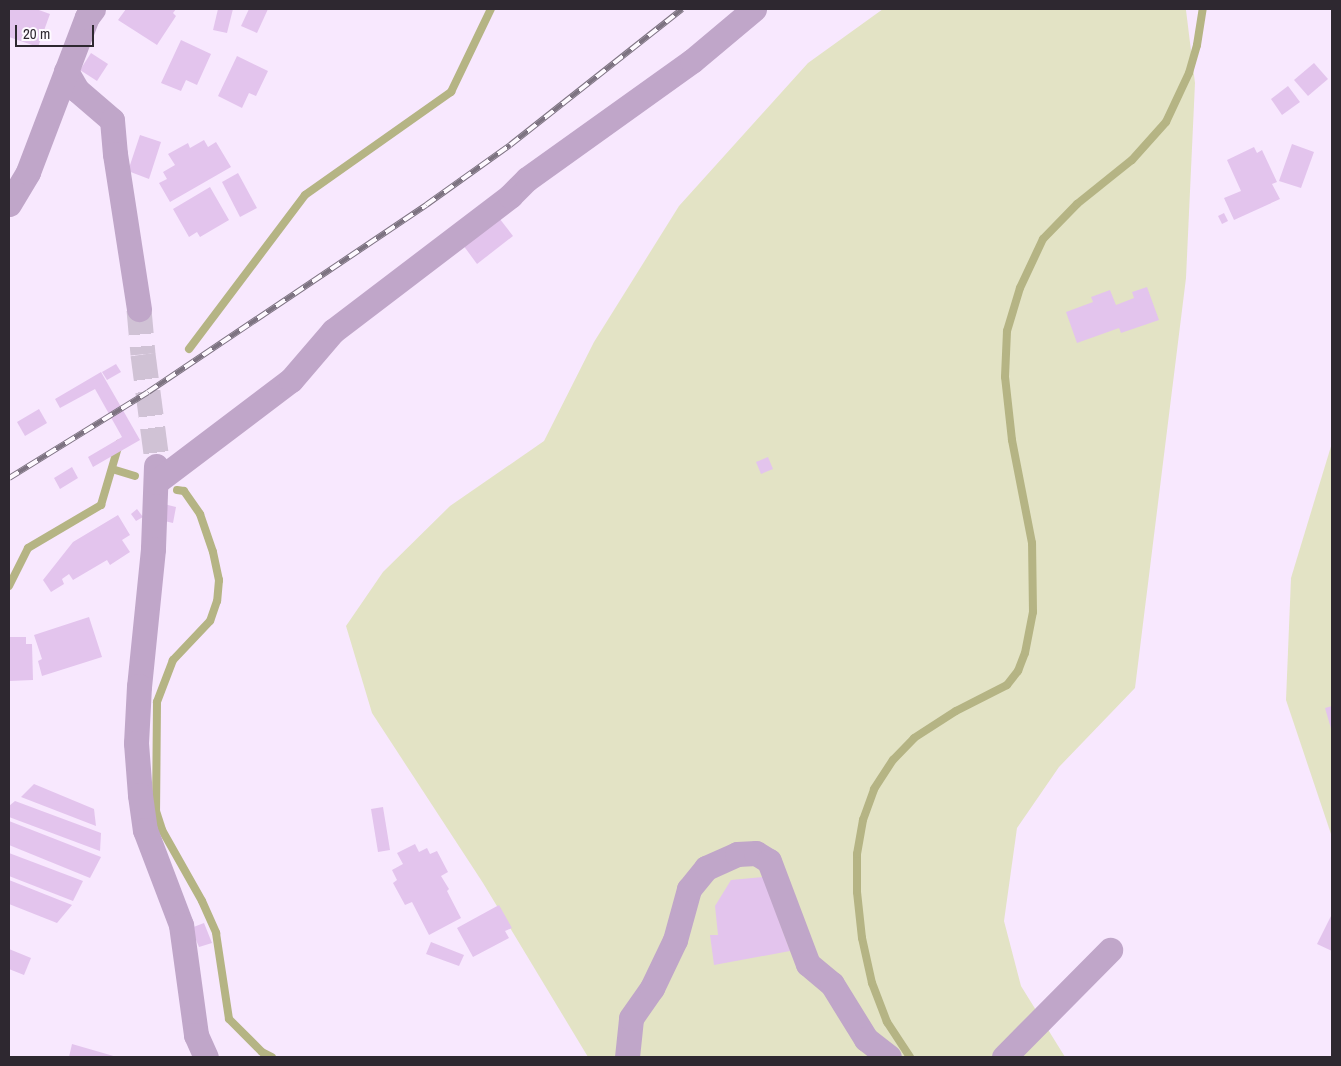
<!DOCTYPE html>
<style>
body{margin:0}
#map{position:relative;width:1341px;height:1066px;overflow:hidden;background:#f8e8fe;font-family:"Archivo Narrow",sans-serif}
div>[style]{position:absolute}
.green>*{inset:0;background:#e3e3c5}
.stream>*{height:8px;margin:-4px;padding:0 4px;transform-origin:4px;border-radius:4px;background:#b5b484}
.building>*{inset:0;background:#e3c4ed}
.street-tunnel>*{height:25px;margin-top:-12.5px;transform-origin:0;background:repeating-linear-gradient(90deg,#d0c2d5 0 25px,transparent 0 37px)}
.street>*{height:25px;margin:-12.5px;padding:0 12.5px;transform-origin:12.5px;border-radius:12.5px;background:#c0a6c9}
.rail>*{height:5.5px;margin-top:-2.75px;transform-origin:0;background:repeating-linear-gradient(90deg,#fefaff 0 11px,#7d7381 0 22px);box-sizing:border-box;border-block:1px solid #7d7381}
span{translate:-50% -50%;white-space:nowrap;text-align:center;line-height:1.15;-webkit-text-stroke:4.5px #fefaff;paint-order:stroke}
.frame{position:absolute;inset:0;border:10px solid #2e2830;pointer-events:none}
.scale{position:absolute;left:15px;top:25px;width:79px;height:22px;box-sizing:border-box;border:2px solid #2e2830;border-top:0;padding-left:6px;font-size:15px;line-height:18px;white-space:nowrap;color:#2e2830;-webkit-text-stroke:4px #fefaff;paint-order:stroke}
</style>
<div id="map">
<div class="green">
<i style="clip-path:polygon(883px 9px,1186px 10px,1195px 83px,1186px 278px,1135px 688px,1059px 767px,1017px 828px,1004px 921px,1021px 986px,1065px 1057px,588px 1057px,483px 883px,372px 713px,346px 626px,383px 572px,450px 506px,544px 441px,594px 342px,679px 206px,808px 63px)"></i>
<i style="clip-path:polygon(1332px 443px,1332px 837px,1286px 700px,1291px 578px)"></i>
</div>
<div class="stream">
<i style="left:189px;top:349px;width:193px;rotate:-53deg"></i>
<i style="left:305px;top:195px;width:179px;rotate:-35.2deg"></i>
<i style="left:451px;top:92px;width:92px;rotate:-64.3deg"></i>
<i style="left:112px;top:469px;width:24px;rotate:17deg"></i>
<i style="left:177px;top:490px;width:7px;rotate:8deg"></i>
<i style="left:184px;top:491px;width:28px;rotate:55deg"></i>
<i style="left:200px;top:514px;width:40px;rotate:71.1deg"></i>
<i style="left:213px;top:552px;width:29px;rotate:78deg"></i>
<i style="left:219px;top:580px;width:21px;rotate:95deg"></i>
<i style="left:217px;top:601px;width:21px;rotate:109deg"></i>
<i style="left:210px;top:621px;width:54px;rotate:133.5deg"></i>
<i style="left:173px;top:660px;width:45px;rotate:110.9deg"></i>
<i style="left:157px;top:702px;width:109px;rotate:90.5deg"></i>
<i style="left:156px;top:811px;width:20px;rotate:72deg"></i>
<i style="left:162px;top:830px;width:81px;rotate:60.6deg"></i>
<i style="left:202px;top:901px;width:35px;rotate:66deg"></i>
<i style="left:216px;top:933px;width:87px;rotate:81.4deg"></i>
<i style="left:229px;top:1019px;width:47px;rotate:45deg"></i>
<i style="left:262px;top:1052px;width:11px;rotate:27deg"></i>
<i style="left:9px;top:586px;width:42px;rotate:-63.4deg"></i>
<i style="left:28px;top:548px;width:85px;rotate:-30.5deg"></i>
<i style="left:101px;top:505px;width:64px;rotate:-73.6deg"></i>
<i style="left:910px;top:1057px;width:42px;rotate:-123.3deg"></i>
<i style="left:887px;top:1022px;width:42px;rotate:-111deg"></i>
<i style="left:872px;top:983px;width:46px;rotate:-102.5deg"></i>
<i style="left:862px;top:938px;width:46px;rotate:-96.2deg"></i>
<i style="left:857px;top:892px;width:38px;rotate:-90deg"></i>
<i style="left:857px;top:854px;width:35px;rotate:-80deg"></i>
<i style="left:863px;top:820px;width:33px;rotate:-70deg"></i>
<i style="left:874px;top:789px;width:35px;rotate:-57deg"></i>
<i style="left:893px;top:760px;width:30px;rotate:-46deg"></i>
<i style="left:914px;top:738px;width:50px;rotate:-32.7deg"></i>
<i style="left:956px;top:711px;width:57px;rotate:-27deg"></i>
<i style="left:1007px;top:685px;width:18px;rotate:-52deg"></i>
<i style="left:1018px;top:671px;width:19px;rotate:-69deg"></i>
<i style="left:1025px;top:653px;width:42px;rotate:-79deg"></i>
<i style="left:1033px;top:612px;width:69px;rotate:-90.8deg"></i>
<i style="left:1032px;top:543px;width:105px;rotate:-101deg"></i>
<i style="left:1012px;top:440px;width:63px;rotate:-96.3deg"></i>
<i style="left:1005px;top:377px;width:46px;rotate:-87.5deg"></i>
<i style="left:1007px;top:331px;width:45px;rotate:-73.2deg"></i>
<i style="left:1020px;top:288px;width:54px;rotate:-64.9deg"></i>
<i style="left:1043px;top:239px;width:49px;rotate:-45.8deg"></i>
<i style="left:1077px;top:204px;width:70px;rotate:-38.7deg"></i>
<i style="left:1132px;top:160px;width:51px;rotate:-48.2deg"></i>
<i style="left:1166px;top:122px;width:54px;rotate:-64.9deg"></i>
<i style="left:1189px;top:73px;width:29px;rotate:-74deg"></i>
<i style="left:1197px;top:45px;width:36px;rotate:-81deg"></i>
</div>
<div class="building">
<i style="clip-path:polygon(9px 9px,36px 9px,50px 14px,38px 47px,9px 37px)"></i>
<i style="clip-path:polygon(126px 9px,176px 9px,173px 13px,176px 16px,157px 45px,118px 20px)"></i>
<i style="clip-path:polygon(218px 9px,233px 9px,227px 33px,213px 30px)"></i>
<i style="clip-path:polygon(249px 9px,268px 9px,257px 33px,241px 26px)"></i>
<i style="clip-path:polygon(181px 40px,211px 54px,197px 85px,186px 80px,181px 91px,161px 83px)"></i>
<i style="clip-path:polygon(91px 53px,108px 64px,97px 81px,80px 70px)"></i>
<i style="clip-path:polygon(237px 56px,268px 71px,256px 96px,249px 93px,242px 108px,218px 96px)"></i>
<i style="clip-path:polygon(1314px 63px,1328px 79px,1308px 96px,1294px 80px)"></i>
<i style="clip-path:polygon(1288px 86px,1300px 102px,1282px 115px,1271px 99px)"></i>
<i style="clip-path:polygon(140px 135px,161px 142px,149px 179px,128px 171px)"></i>
<i style="clip-path:polygon(204px 140px,208px 147px,216px 142px,231px 167px,170px 202px,159px 183px,167px 179px,163px 172px,175px 165px,168px 154px,188px 143px,190px 148px)"></i>
<i style="clip-path:polygon(1292px 144px,1314px 152px,1301px 188px,1279px 181px)"></i>
<i style="clip-path:polygon(1254px 147px,1257px 153px,1262px 150px,1277px 182px,1272px 184px,1280px 199px,1234px 220px,1224px 198px,1241px 191px,1227px 160px)"></i>
<i style="clip-path:polygon(238px 173px,257px 208px,240px 217px,222px 182px)"></i>
<i style="clip-path:polygon(210px 187px,229px 220px,200px 237px,197px 232px,189px 237px,173px 209px)"></i>
<i style="clip-path:polygon(1224px 213px,1228px 221px,1222px 224px,1218px 216px)"></i>
<i style="clip-path:polygon(496px 214px,513px 236px,477px 264px,463px 245px)"></i>
<i style="clip-path:polygon(1147px 287px,1159px 320px,1121px 333px,1119px 328px,1077px 343px,1066px 312px,1093px 302px,1091px 297px,1110px 290px,1116px 305px,1134px 298px,1132px 292px)"></i>
<i style="clip-path:polygon(116px 364px,121px 372px,107px 380px,102px 372px)"></i>
<i style="clip-path:polygon(101px 372px,140px 440px,93px 467px,88px 457px,122px 437px,95px 389px,60px 408px,55px 399px)"></i>
<i style="clip-path:polygon(39px 409px,47px 423px,25px 436px,17px 422px)"></i>
<i style="clip-path:polygon(768px 457px,773px 469px,761px 474px,756px 462px)"></i>
<i style="clip-path:polygon(72px 467px,78px 478px,60px 489px,54px 478px)"></i>
<i style="clip-path:polygon(164px 504px,176px 507px,173px 523px,160px 520px)"></i>
<i style="clip-path:polygon(137px 509px,143px 517px,136px 521px,131px 514px)"></i>
<i style="clip-path:polygon(118px 515px,130px 535px,122px 540px,130px 552px,110px 565px,107px 560px,73px 580px,69px 574px,62px 579px,64px 584px,51px 592px,43px 580px,73px 542px)"></i>
<i style="clip-path:polygon(89px 617px,102px 657px,42px 676px,38px 661px,42px 659px,34px 635px)"></i>
<i style="clip-path:polygon(9px 637px,26px 637px,26px 644px,32px 644px,33px 680px,9px 681px)"></i>
<i style="clip-path:polygon(1332px 706px,1332px 732px,1325px 708px)"></i>
<i style="clip-path:polygon(34px 784px,94px 809px,96px 826px,21px 797px)"></i>
<i style="clip-path:polygon(15px 801px,101px 833px,100px 851px,9px 817px,9px 806px)"></i>
<i style="clip-path:polygon(383px 807px,390px 850px,378px 852px,371px 809px)"></i>
<i style="clip-path:polygon(9px 821px,101px 857px,90px 878px,9px 845px)"></i>
<i style="clip-path:polygon(415px 844px,419px 852px,427px 848px,430px 854px,437px 851px,448px 872px,441px 876px,449px 889px,447px 891px,461px 918px,429px 935px,412px 902px,405px 905px,393px 883px,397px 880px,392px 870px,403px 864px,397px 853px)"></i>
<i style="clip-path:polygon(9px 853px,83px 881px,73px 901px,9px 876px)"></i>
<i style="clip-path:polygon(763px 877px,790px 951px,714px 965px,710px 935px,718px 935px,715px 906px,731px 880px)"></i>
<i style="clip-path:polygon(9px 880px,72px 905px,57px 923px,9px 904px)"></i>
<i style="clip-path:polygon(499px 905px,512px 928px,505px 931px,509px 938px,473px 957px,457px 928px)"></i>
<i style="clip-path:polygon(1332px 914px,1332px 951px,1317px 944px)"></i>
<i style="clip-path:polygon(204px 923px,212px 943px,199px 947px,191px 928px)"></i>
<i style="clip-path:polygon(431px 942px,464px 955px,459px 966px,426px 954px)"></i>
<i style="clip-path:polygon(9px 949px,31px 958px,24px 975px,9px 969px)"></i>
<i style="clip-path:polygon(72px 1044px,117px 1057px,69px 1057px)"></i>
</div>
<div class="street-tunnel">
<i style="left:139px;top:309px;width:45px;rotate:84.9deg"></i>
<i style="left:143px;top:354px;width:107px;rotate:82.5deg"></i>
</div>
<div class="street">
<i style="left:66px;top:71px;width:22px;rotate:60deg"></i>
<i style="left:77px;top:90px;width:46px;rotate:40.6deg"></i>
<i style="left:112px;top:120px;width:34px;rotate:85deg"></i>
<i style="left:115px;top:154px;width:157px;rotate:81.2deg"></i>
<i style="left:9px;top:204px;width:37px;rotate:-59deg"></i>
<i style="left:28px;top:172px;width:166px;rotate:-69.2deg"></i>
<i style="left:87px;top:17px;width:10px;rotate:-53deg"></i>
<i style="left:156px;top:466px;width:83px;rotate:92.1deg"></i>
<i style="left:153px;top:549px;width:138px;rotate:95.8deg"></i>
<i style="left:139px;top:686px;width:57px;rotate:93deg"></i>
<i style="left:136px;top:743px;width:52px;rotate:85.6deg"></i>
<i style="left:140px;top:795px;width:35px;rotate:82deg"></i>
<i style="left:145px;top:830px;width:102px;rotate:69.2deg"></i>
<i style="left:181px;top:925px;width:111px;rotate:82.2deg"></i>
<i style="left:196px;top:1035px;width:24px;rotate:66deg"></i>
<i style="left:156px;top:482px;width:169px;rotate:-37.1deg"></i>
<i style="left:291px;top:380px;width:65px;rotate:-49.4deg"></i>
<i style="left:333px;top:331px;width:223px;rotate:-37.3deg"></i>
<i style="left:510px;top:196px;width:24px;rotate:-45deg"></i>
<i style="left:527px;top:179px;width:203px;rotate:-35.6deg"></i>
<i style="left:692px;top:61px;width:81px;rotate:-40deg"></i>
<i style="left:627px;top:1057px;width:39px;rotate:-84deg"></i>
<i style="left:631px;top:1018px;width:37px;rotate:-55deg"></i>
<i style="left:652px;top:988px;width:53px;rotate:-64.4deg"></i>
<i style="left:675px;top:940px;width:53px;rotate:-74.6deg"></i>
<i style="left:689px;top:889px;width:27px;rotate:-51deg"></i>
<i style="left:706px;top:868px;width:34px;rotate:-24deg"></i>
<i style="left:737px;top:854px;width:19px;rotate:-3deg"></i>
<i style="left:756px;top:853px;width:15px;rotate:32deg"></i>
<i style="left:769px;top:861px;width:110px;rotate:69.3deg"></i>
<i style="left:808px;top:964px;width:31px;rotate:40deg"></i>
<i style="left:832px;top:984px;width:65px;rotate:58.3deg"></i>
<i style="left:866px;top:1039px;width:29px;rotate:38deg"></i>
<i style="left:1004px;top:1057px;width:151px;rotate:-45.3deg"></i>
</div>
<div class="rail">
<i style="left:9px;top:478px;width:163px;rotate:-31.7deg"></i>
<i style="left:148px;top:392px;width:335px;rotate:-33.9deg"></i>
<i style="left:426px;top:205px;width:103px;rotate:-35.5deg"></i>
<i style="left:510px;top:145px;width:219px;rotate:-38.3deg"></i>
</div>
<div class="frame"></div>
<div class="scale">20 m</div>
</div>
